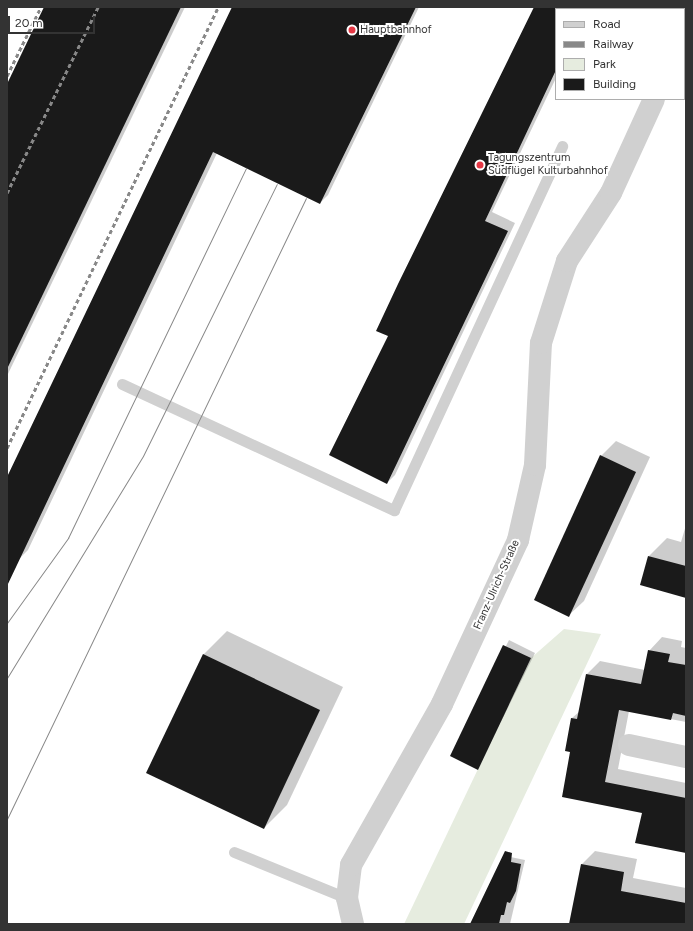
<!DOCTYPE html>
<meta charset="utf-8">
<style>
body{margin:0}
#map{position:relative;width:693px;height:931px;overflow:hidden;background:#fff;font-family:Figtree,sans-serif}
div>[style]{position:absolute}
.green>*{inset:0;background:#e6ecdf}
.shadow>*{inset:0;background:#0003}
.building>*{inset:0;background:#1a1a1a}
.lane>*{height:11px;margin:-5.5px;padding:0 5.5px;transform-origin:5.5px;border-radius:5.5px;background:#d0d0d0}
.street>*{height:22px;margin:-11px;padding:0 11px;transform-origin:11px;border-radius:11px;background:#d0d0d0}
.tram>*{height:1px;margin:-0.5px;padding:0 0.5px;transform-origin:0.5px;border-radius:0.5px;background:#888}
.rail>*{height:3px;margin-top:-1.5px;transform-origin:0;background:repeating-linear-gradient(90deg,#888 0 4px,transparent 0 7px)}
.dots>*{width:11px;height:11px;translate:-50% -50%;box-sizing:border-box;border:2px solid #fff;border-radius:50%}
span{translate:-50% -50%;white-space:nowrap;text-align:center;line-height:1.15;-webkit-text-stroke:4px #fff;paint-order:stroke}
.poi-label{font-size:11px;color:#333}
.left{translate:0 -50%;text-align:left}
.street-label{font-size:11px;color:#333}
.frame{position:absolute;inset:0;border:8px solid #333;pointer-events:none}
.legend{position:absolute;left:555px;top:8px;width:130px;height:92px;box-sizing:border-box;background:#fff;border:1px solid #adadad;margin:0;padding:5px 7px;list-style:none;font-size:12px;color:#333}
.legend li{display:flex;align-items:center;gap:8px;height:20px}
.legend b{width:20px;border:1px solid #adadad}
.scale{position:absolute;left:8px;top:16px;width:87px;height:18px;box-sizing:border-box;border:2px solid #333;border-top:0;padding-left:5px;font-size:12px;line-height:14px;white-space:nowrap;color:#333;-webkit-text-stroke:3px #fff;paint-order:stroke}
</style>
<div id="map">
<div class="green">
<i style="clip-path:polygon(564px 629px,601px 634px,464px 924px,404px 924px,531px 658px)"></i>
</div>
<div class="shadow">
<i style="clip-path:polygon(45px 7px,185px 7px,7px 376px,7px 86px)"></i>
<i style="clip-path:polygon(233px 7px,419px 7px,328px 195px,320px 203px,217px 153px,28px 550px,20px 558px,7px 552px,7px 479px)"></i>
<i style="clip-path:polygon(535px 7px,590px 7px,556px 9px,556px 78px,492px 212px,515px 223px,395px 475px,387px 483px,389px 336px)"></i>
<i style="clip-path:polygon(616px 441px,650px 457px,584px 601px,569px 615px,601px 456px)"></i>
<i style="clip-path:polygon(686px 525px,686px 596px,649px 556px,667px 538px,681px 542px)"></i>
<i style="clip-path:polygon(227px 631px,343px 687px,287px 805px,264px 828px,148px 773px,204px 654px)"></i>
<i style="clip-path:polygon(662px 637px,682px 641px,681px 647px,686px 648px,686px 722px,629px 711px,618px 769px,686px 783px,686px 852px,643px 812px,563px 796px,571px 751px,572px 718px,580px 711px,587px 674px,600px 661px,645px 670px,649px 651px)"></i>
<i style="clip-path:polygon(509px 640px,535px 653px,478px 768px,451px 756px)"></i>
<i style="clip-path:polygon(595px 851px,637px 859px,633px 878px,686px 888px,686px 924px,570px 924px,582px 864px)"></i>
<i style="clip-path:polygon(506px 856px,525px 860px,510px 924px,473px 924px)"></i>
</div>
<div class="building">
<i style="clip-path:polygon(44px 7px,181px 7px,7px 369px,7px 84px)"></i>
<i style="clip-path:polygon(232px 7px,416px 7px,320px 204px,213px 152px,7px 586px,7px 477px)"></i>
<i style="clip-path:polygon(534px 7px,556px 7px,556px 70px,485px 221px,508px 231px,387px 484px,329px 455px,388px 336px,376px 331px,398px 284px)"></i>
<i style="clip-path:polygon(600px 455px,636px 472px,569px 617px,534px 600px)"></i>
<i style="clip-path:polygon(648px 556px,686px 566px,686px 598px,640px 585px)"></i>
<i style="clip-path:polygon(503px 645px,531px 658px,478px 770px,450px 756px)"></i>
<i style="clip-path:polygon(648px 650px,670px 654px,668px 662px,686px 665px,686px 716px,673px 713px,671px 720px,619px 710px,605px 782px,686px 798px,686px 853px,635px 843px,642px 813px,562px 797px,570px 752px,565px 751px,571px 718px,577px 719px,586px 674px,641px 684px)"></i>
<i style="clip-path:polygon(203px 654px,320px 710px,264px 829px,146px 773px)"></i>
<i style="clip-path:polygon(505px 851px,512px 853px,511px 862px,521px 864px,516px 891px,510px 903px,507px 902px,504px 915px,501px 915px,499px 924px,470px 924px)"></i>
<i style="clip-path:polygon(581px 864px,624px 872px,621px 891px,686px 903px,686px 924px,569px 924px)"></i>
</div>
<div class="lane">
<i style="left:122px;top:384px;width:300px;rotate:24.9deg"></i>
<i style="left:394px;top:510px;width:401px;rotate:-65.2deg"></i>
<i style="left:234px;top:852px;width:122px;rotate:22.2deg"></i>
</div>
<div class="street">
<i style="left:684px;top:33px;width:4px;rotate:-63deg"></i>
<i style="left:629px;top:745px;width:58px;rotate:11.9deg"></i>
<i style="left:353px;top:924px;width:27px;rotate:-103deg"></i>
<i style="left:347px;top:898px;width:33px;rotate:-83deg"></i>
<i style="left:351px;top:865px;width:185px;rotate:-60.5deg"></i>
<i style="left:442px;top:704px;width:181px;rotate:-65.1deg"></i>
<i style="left:518px;top:540px;width:77px;rotate:-77.2deg"></i>
<i style="left:535px;top:465px;width:122px;rotate:-87.2deg"></i>
<i style="left:541px;top:343px;width:86px;rotate:-72.4deg"></i>
<i style="left:567px;top:261px;width:81px;rotate:-57.1deg"></i>
<i style="left:611px;top:193px;width:103px;rotate:-65.4deg"></i>
</div>
<div class="tram">
<i style="left:7px;top:623px;width:105px;rotate:-54.3deg"></i>
<i style="left:68px;top:538px;width:411px;rotate:-64.3deg"></i>
<i style="left:7px;top:678px;width:260px;rotate:-58.5deg"></i>
<i style="left:143px;top:456px;width:303px;rotate:-63.8deg"></i>
<i style="left:7px;top:819px;width:689px;rotate:-64.29deg"></i>
</div>
<div class="rail">
<i style="left:7px;top:76px;width:77px;rotate:-63.8deg"></i>
<i style="left:7px;top:193px;width:207px;rotate:-63.9deg"></i>
<i style="left:7px;top:448px;width:489px;rotate:-64.4deg"></i>
</div>
<div class="dots">
<i style="left:352px;top:30px;background:#e63946"></i>
<i style="left:480px;top:165px;background:#e63946"></i>
</div>
<div class="poi-label">
<span class="left" style="left:360px;top:30px">Hauptbahnhof</span>
<span class="left" style="left:488px;top:165px">Tagungszentrum<br>Südflügel Kulturbahnhof</span>
</div>
<div class="street-label">
<span style="left:497px;top:585px;rotate:-66deg">Franz-Ulrich-Straße</span>
</div>
<div class="frame"></div>
<ul class="legend">
<li><b style="height:5px;background:#d0d0d0"></b>Road</li>
<li><b style="height:5px;background:#888"></b>Railway</li>
<li><b style="height:11px;background:#e6ecdf"></b>Park</li>
<li><b style="height:11px;background:#1a1a1a"></b>Building</li>
</ul>
<div class="scale">20 m</div>
</div>
